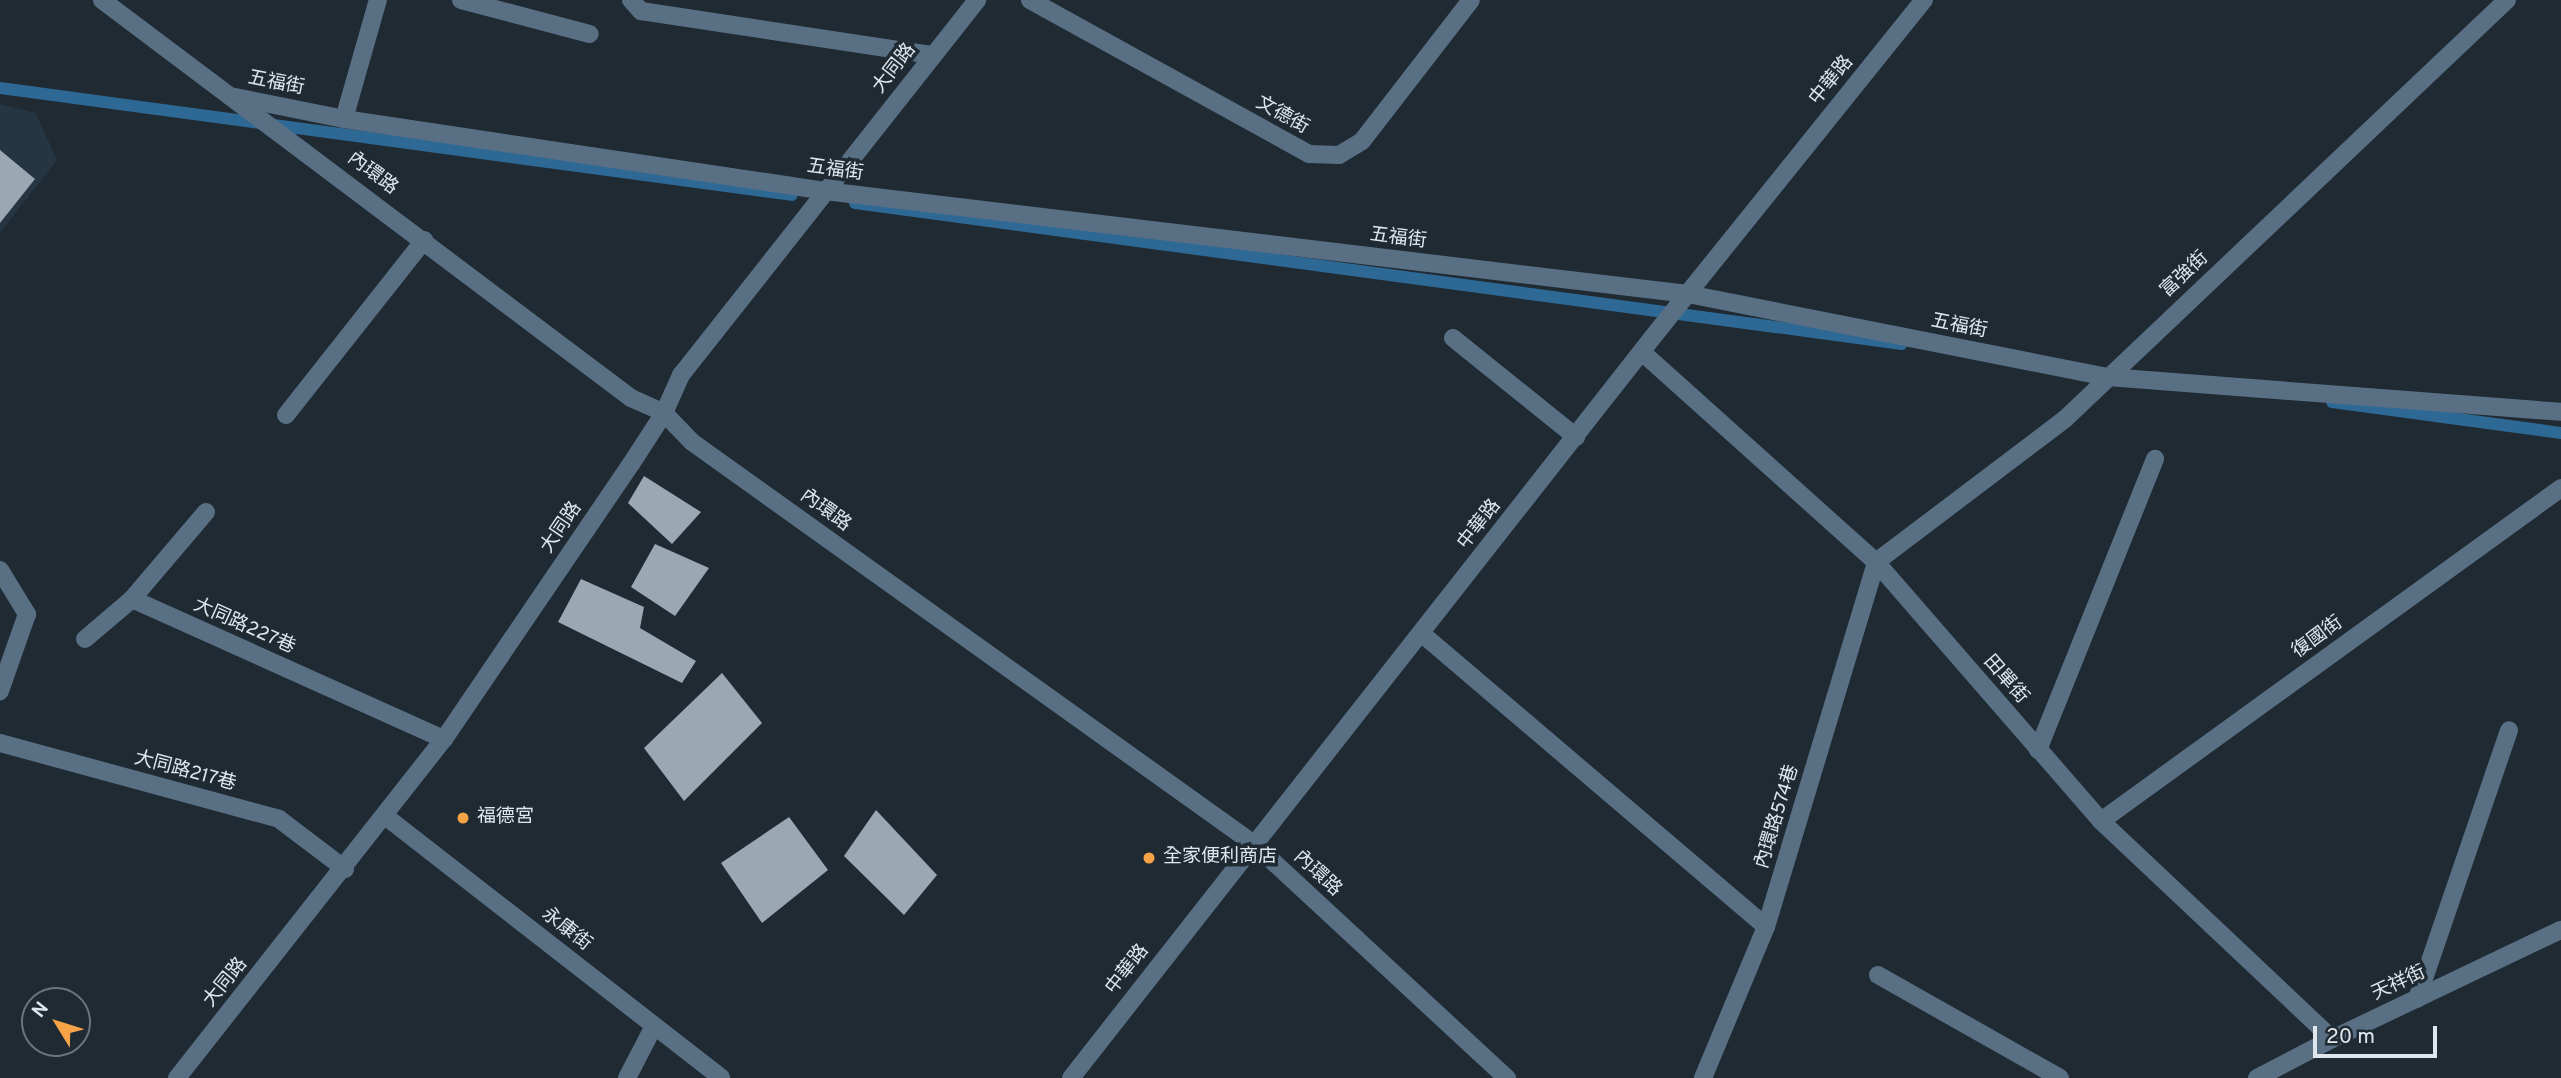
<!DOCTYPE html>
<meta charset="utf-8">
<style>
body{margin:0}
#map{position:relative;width:2561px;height:1078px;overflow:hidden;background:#1f2a33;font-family:Overpass,"Noto Sans TC",sans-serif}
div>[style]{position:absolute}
.built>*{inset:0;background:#253541}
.stream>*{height:12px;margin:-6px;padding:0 6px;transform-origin:6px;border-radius:6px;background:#2e6894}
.building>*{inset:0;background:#9ba8b4}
.minor>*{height:18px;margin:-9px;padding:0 9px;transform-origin:9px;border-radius:9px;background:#597084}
.dots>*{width:19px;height:19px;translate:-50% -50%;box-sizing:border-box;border:4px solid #1f2a33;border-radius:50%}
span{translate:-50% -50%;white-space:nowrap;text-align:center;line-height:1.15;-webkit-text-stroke:7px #1f2a33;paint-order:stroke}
.street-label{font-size:19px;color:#dfe6ec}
.poi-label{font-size:19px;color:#dfe6ec}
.left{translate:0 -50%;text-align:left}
.north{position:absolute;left:21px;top:987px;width:70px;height:70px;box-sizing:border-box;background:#1f2a33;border:2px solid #6c757d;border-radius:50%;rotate:308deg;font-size:19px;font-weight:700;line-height:28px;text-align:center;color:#dfe6ec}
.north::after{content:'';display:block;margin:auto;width:24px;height:32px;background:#f6a247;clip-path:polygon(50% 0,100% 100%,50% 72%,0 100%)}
.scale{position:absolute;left:2313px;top:1026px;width:124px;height:32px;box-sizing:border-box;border:4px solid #dfe6ec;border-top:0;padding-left:9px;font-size:21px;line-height:24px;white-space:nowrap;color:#dfe6ec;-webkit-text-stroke:5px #1f2a33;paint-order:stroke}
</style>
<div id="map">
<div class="built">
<i style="clip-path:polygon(0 104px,36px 113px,57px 160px,0 233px)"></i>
</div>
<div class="stream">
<i style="left:0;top:88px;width:799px;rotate:7.69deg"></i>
<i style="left:855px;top:203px;width:1056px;rotate:7.67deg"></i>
<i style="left:2332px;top:402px;width:231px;rotate:7.7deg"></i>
</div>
<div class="building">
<i style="clip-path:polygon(0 150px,35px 179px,0 223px)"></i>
<i style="clip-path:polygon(644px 476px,701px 512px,672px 544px,628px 503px)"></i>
<i style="clip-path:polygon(655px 544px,709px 568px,675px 616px,631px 587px)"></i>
<i style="clip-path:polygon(581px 579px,644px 607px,640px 628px,696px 661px,682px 683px,558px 622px)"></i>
<i style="clip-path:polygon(722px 673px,762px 723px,684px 801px,644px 748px)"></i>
<i style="clip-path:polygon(876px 810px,937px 875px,904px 915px,844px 856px)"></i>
<i style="clip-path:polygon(789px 817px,828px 870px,762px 923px,721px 863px)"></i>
</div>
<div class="minor">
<i style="left:102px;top:0;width:662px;rotate:36.96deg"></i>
<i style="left:631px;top:398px;width:36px;rotate:24deg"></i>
<i style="left:664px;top:413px;width:40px;rotate:46deg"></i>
<i style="left:692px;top:442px;width:691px;rotate:35.58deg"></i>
<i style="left:1254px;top:844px;width:345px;rotate:42.8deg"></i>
<i style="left:461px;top:0;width:133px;rotate:14.8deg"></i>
<i style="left:631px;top:0;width:15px;rotate:48deg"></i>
<i style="left:641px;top:11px;width:295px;rotate:8.6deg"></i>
<i style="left:1030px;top:0;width:319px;rotate:28.9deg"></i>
<i style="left:1309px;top:154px;width:30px;rotate:2deg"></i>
<i style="left:1339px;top:155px;width:27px;rotate:-31deg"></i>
<i style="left:1362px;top:141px;width:178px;rotate:-52.3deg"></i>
<i style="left:230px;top:96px;width:116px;rotate:11.4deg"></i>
<i style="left:344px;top:119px;width:486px;rotate:8.5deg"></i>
<i style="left:825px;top:191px;width:869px;rotate:6.81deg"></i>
<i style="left:1688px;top:294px;width:428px;rotate:11.2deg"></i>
<i style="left:2108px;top:377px;width:454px;rotate:4.4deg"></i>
<i style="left:344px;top:119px;width:124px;rotate:-74.1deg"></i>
<i style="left:1453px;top:338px;width:158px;rotate:38.8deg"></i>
<i style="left:1643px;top:353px;width:313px;rotate:41.9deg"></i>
<i style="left:1876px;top:562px;width:343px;rotate:49deg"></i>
<i style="left:2101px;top:821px;width:318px;rotate:43.3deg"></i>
<i style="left:286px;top:415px;width:223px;rotate:-51.7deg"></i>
<i style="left:206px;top:512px;width:114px;rotate:130.4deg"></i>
<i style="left:132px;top:599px;width:342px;rotate:24.2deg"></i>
<i style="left:0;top:570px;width:52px;rotate:58.5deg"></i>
<i style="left:27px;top:614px;width:82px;rotate:109.3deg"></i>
<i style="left:1421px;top:633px;width:453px;rotate:40.4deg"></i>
<i style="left:85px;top:639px;width:62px;rotate:-40.4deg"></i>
<i style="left:0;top:743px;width:289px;rotate:15.2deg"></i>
<i style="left:279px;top:819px;width:83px;rotate:37.1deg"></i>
<i style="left:2038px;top:750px;width:314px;rotate:-68.1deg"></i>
<i style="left:385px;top:816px;width:426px;rotate:37.9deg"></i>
<i style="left:2101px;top:821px;width:568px;rotate:-35.9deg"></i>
<i style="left:1878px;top:975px;width:209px;rotate:29.5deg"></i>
<i style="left:2417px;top:999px;width:284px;rotate:-71.1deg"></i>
<i style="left:177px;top:1078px;width:432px;rotate:-51.8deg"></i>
<i style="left:444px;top:739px;width:333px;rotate:-55.8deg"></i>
<i style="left:631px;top:464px;width:61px;rotate:-57.1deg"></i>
<i style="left:664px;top:413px;width:42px;rotate:-65.9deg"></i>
<i style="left:681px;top:375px;width:478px;rotate:-51.7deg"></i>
<i style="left:627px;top:1078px;width:59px;rotate:-62.6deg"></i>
<i style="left:1071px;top:1078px;width:941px;rotate:-51.86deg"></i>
<i style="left:1652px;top:338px;width:434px;rotate:-51.2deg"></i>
<i style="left:1703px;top:1078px;width:164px;rotate:-67.4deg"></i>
<i style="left:1766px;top:927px;width:381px;rotate:-73.2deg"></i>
<i style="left:1876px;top:562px;width:237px;rotate:-37.1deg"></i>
<i style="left:2065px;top:419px;width:609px;rotate:-43.47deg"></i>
<i style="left:2257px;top:1078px;width:85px;rotate:-27.5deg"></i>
<i style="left:2332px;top:1039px;width:254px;rotate:-25.5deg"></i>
</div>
<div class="dots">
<i style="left:463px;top:818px;background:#f6a247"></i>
<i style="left:1149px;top:858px;background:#f6a247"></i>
</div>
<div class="street-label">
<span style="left:895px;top:69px;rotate:-52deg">大同路</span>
<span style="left:1832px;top:81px;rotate:-51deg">中華路</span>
<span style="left:276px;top:84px;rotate:11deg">五福街</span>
<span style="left:1282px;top:116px;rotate:29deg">文德街</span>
<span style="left:835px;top:171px;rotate:8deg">五福街</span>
<span style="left:372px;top:174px;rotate:37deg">內環路</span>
<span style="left:1398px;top:239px;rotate:7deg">五福街</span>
<span style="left:2185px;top:275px;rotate:-43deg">富強街</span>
<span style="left:1959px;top:327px;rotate:11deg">五福街</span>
<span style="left:825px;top:511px;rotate:36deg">內環路</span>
<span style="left:1480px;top:525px;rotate:-52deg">中華路</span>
<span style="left:562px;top:528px;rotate:-56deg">大同路</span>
<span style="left:244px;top:627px;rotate:24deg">大同路227巷</span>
<span style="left:2318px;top:638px;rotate:-36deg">復國街</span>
<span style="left:2005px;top:680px;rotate:49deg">田單街</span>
<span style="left:185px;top:772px;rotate:15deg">大同路217巷</span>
<span style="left:1778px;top:817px;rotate:-73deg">內環路574巷</span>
<span style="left:1317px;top:874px;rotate:43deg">內環路</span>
<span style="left:566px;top:930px;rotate:38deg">永康街</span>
<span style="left:1128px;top:970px;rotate:-52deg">中華路</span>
<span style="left:226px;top:983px;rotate:-51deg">大同路</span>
<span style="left:2399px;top:984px;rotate:-25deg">天祥街</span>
</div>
<div class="poi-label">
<span class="left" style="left:477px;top:818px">福德宮</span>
<span class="left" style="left:1163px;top:858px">全家便利商店</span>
</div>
<div class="north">N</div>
<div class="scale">20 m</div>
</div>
